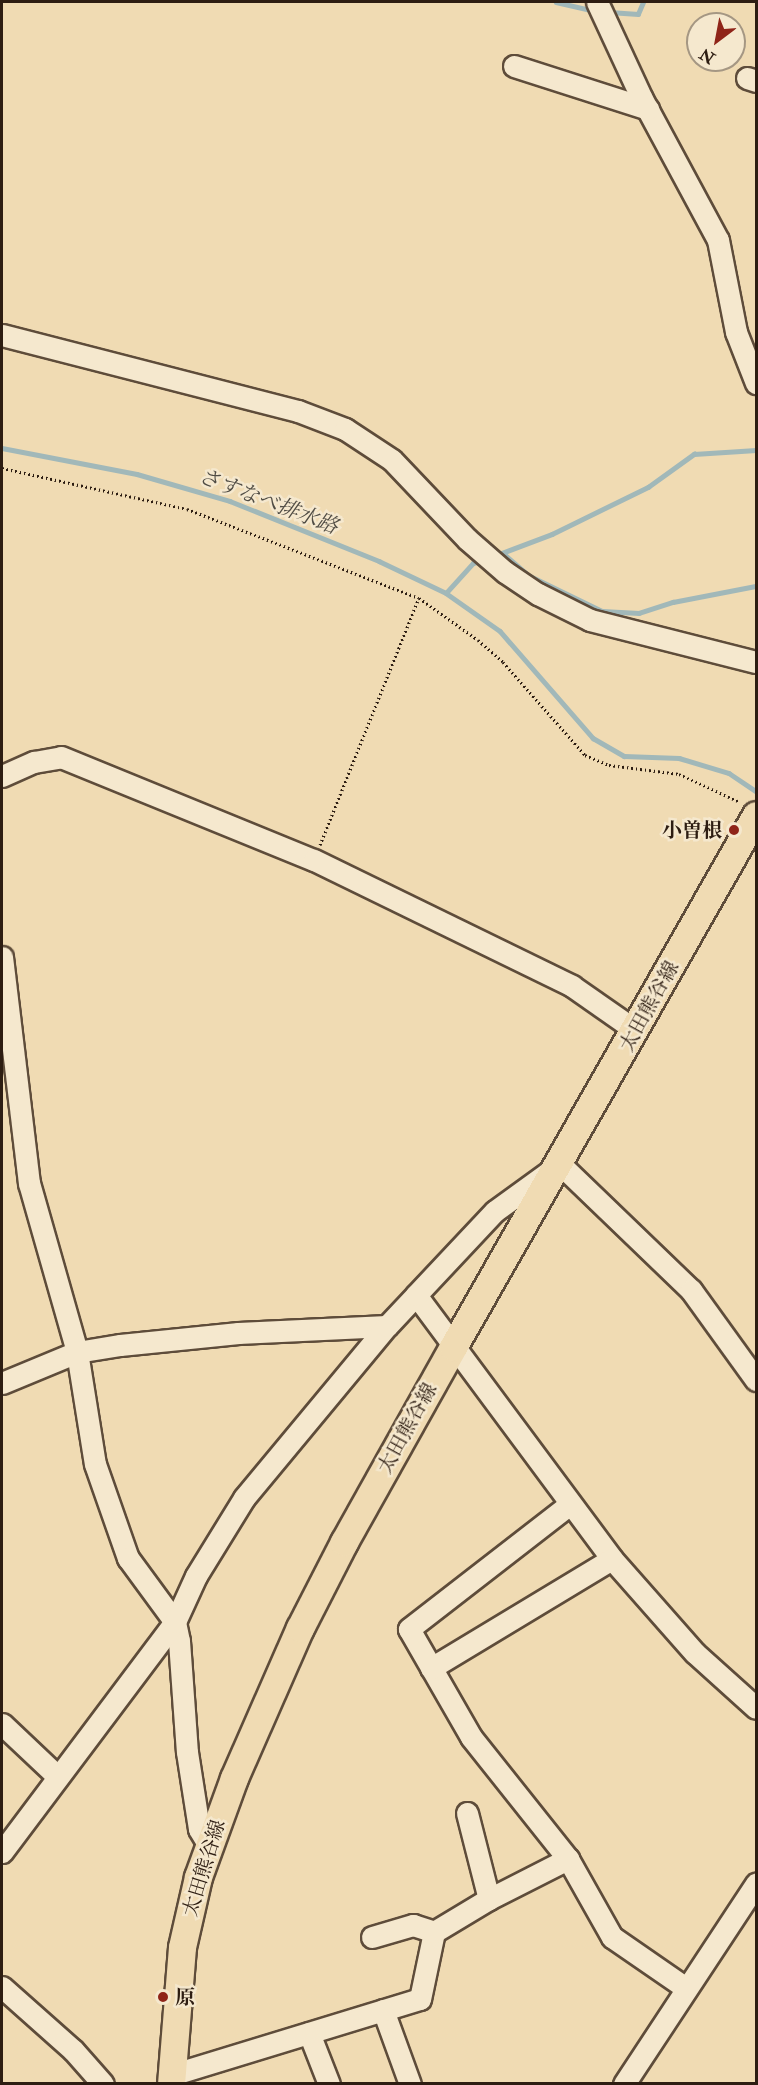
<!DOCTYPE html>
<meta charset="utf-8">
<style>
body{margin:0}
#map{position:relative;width:758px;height:2085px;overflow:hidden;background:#f0dbb3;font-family:"IM FELL Double Pica","Noto Serif JP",serif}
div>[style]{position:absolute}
.stream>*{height:4.5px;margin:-2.25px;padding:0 2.25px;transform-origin:2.25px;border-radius:2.25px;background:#a1b8b9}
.path>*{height:3px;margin-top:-1.5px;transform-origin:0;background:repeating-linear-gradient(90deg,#2d1d12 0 1.5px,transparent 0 4.5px)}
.roads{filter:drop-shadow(2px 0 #5e4c3a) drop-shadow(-2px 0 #5e4c3a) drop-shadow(0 2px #5e4c3a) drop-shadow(0 -2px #5e4c3a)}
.minor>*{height:21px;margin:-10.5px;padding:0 10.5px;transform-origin:10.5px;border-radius:10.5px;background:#f5e8ce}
.major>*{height:27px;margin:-13.5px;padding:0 13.5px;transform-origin:13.5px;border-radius:13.5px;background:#f0dbb3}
.dots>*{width:16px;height:16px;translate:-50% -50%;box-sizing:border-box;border:3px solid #f5e8ce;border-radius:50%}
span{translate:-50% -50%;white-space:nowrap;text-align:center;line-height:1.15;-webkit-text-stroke:5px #f5e8ce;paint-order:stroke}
.poi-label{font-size:20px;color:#2d1d12;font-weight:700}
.right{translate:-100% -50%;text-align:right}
.left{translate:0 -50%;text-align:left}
.street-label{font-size:20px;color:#2d1d12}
.water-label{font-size:21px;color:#504c44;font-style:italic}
.frame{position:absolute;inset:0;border:3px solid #2d1d12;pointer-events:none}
.north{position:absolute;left:686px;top:12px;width:60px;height:60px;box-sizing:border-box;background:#f5e8ce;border:2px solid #a59783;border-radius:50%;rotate:212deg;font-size:16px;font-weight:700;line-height:24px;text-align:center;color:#2d1d12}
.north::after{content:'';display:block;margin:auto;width:21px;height:27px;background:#8f2418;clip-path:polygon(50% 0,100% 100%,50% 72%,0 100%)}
</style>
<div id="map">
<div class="stream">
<i style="left:556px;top:2px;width:40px;rotate:13deg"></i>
<i style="left:609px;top:12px;width:29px;rotate:4deg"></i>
<i style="left:638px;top:14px;width:13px;rotate:-67deg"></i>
<i style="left:2px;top:448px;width:137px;rotate:10.9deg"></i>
<i style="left:137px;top:474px;width:97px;rotate:16.2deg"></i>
<i style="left:230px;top:501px;width:161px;rotate:21.9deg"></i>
<i style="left:379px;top:561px;width:74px;rotate:25.5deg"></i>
<i style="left:446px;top:593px;width:66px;rotate:35.1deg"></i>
<i style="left:500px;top:631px;width:142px;rotate:49deg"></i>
<i style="left:593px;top:738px;width:36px;rotate:30deg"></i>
<i style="left:624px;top:756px;width:55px;rotate:2.1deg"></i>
<i style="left:679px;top:758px;width:52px;rotate:16.7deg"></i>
<i style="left:729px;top:773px;width:32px;rotate:34deg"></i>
<i style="left:503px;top:553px;width:33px;rotate:41deg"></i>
<i style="left:528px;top:575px;width:82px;rotate:25.9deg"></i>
<i style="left:602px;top:611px;width:37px;rotate:3deg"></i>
<i style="left:639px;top:613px;width:36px;rotate:-18deg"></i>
<i style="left:673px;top:602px;width:85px;rotate:-10.9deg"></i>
<i style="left:494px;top:556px;width:62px;rotate:-20.8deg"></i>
<i style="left:552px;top:534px;width:107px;rotate:-26.1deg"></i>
<i style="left:648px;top:487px;width:57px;rotate:-35.7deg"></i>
<i style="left:694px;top:454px;width:62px;rotate:-3.7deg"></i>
<i style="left:446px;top:593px;width:40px;rotate:-48deg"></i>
<i style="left:473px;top:563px;width:8px;rotate:-14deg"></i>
</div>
<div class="path">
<i style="left:2px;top:468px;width:189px;rotate:12.5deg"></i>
<i style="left:187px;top:509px;width:248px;rotate:21deg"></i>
<i style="left:419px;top:598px;width:72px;rotate:35.4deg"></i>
<i style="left:478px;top:640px;width:33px;rotate:41deg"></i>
<i style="left:503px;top:662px;width:124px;rotate:48.6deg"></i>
<i style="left:585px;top:755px;width:26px;rotate:23deg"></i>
<i style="left:609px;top:765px;width:71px;rotate:7.3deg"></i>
<i style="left:679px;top:774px;width:67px;rotate:24.7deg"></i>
<i style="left:320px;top:845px;width:266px;rotate:-68.2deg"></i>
</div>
<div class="roads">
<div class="minor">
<i style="left:597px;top:2px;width:105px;rotate:65.1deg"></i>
<i style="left:641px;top:97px;width:162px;rotate:61.7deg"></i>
<i style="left:718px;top:240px;width:94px;rotate:78.9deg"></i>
<i style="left:736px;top:332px;width:55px;rotate:68.6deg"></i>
<i style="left:514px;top:66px;width:141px;rotate:17.8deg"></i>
<i style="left:747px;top:78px;width:9px;rotate:18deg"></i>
<i style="left:2px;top:335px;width:306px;rotate:14.4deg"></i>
<i style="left:298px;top:411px;width:50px;rotate:21deg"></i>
<i style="left:345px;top:429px;width:56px;rotate:33.4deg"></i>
<i style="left:392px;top:460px;width:109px;rotate:46.5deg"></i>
<i style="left:467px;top:539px;width:50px;rotate:41deg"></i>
<i style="left:505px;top:572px;width:40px;rotate:34deg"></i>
<i style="left:538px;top:594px;width:58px;rotate:26.6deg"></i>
<i style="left:590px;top:620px;width:171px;rotate:14.2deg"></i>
<i style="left:2px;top:776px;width:35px;rotate:-24deg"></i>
<i style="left:34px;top:762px;width:27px;rotate:-10deg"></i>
<i style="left:61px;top:757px;width:273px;rotate:22.2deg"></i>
<i style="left:314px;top:860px;width:287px;rotate:26deg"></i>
<i style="left:572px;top:986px;width:77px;rotate:34.9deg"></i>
<i style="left:2px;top:957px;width:228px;rotate:83.2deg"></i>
<i style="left:29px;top:1183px;width:176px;rotate:74.1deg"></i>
<i style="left:77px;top:1352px;width:113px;rotate:80.9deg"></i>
<i style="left:95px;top:1464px;width:100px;rotate:70.7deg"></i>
<i style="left:128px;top:1558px;width:79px;rotate:53.7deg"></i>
<i style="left:175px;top:1622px;width:19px;rotate:78deg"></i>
<i style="left:179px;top:1641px;width:111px;rotate:85.9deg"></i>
<i style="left:187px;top:1752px;width:78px;rotate:81.1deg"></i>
<i style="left:199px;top:1829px;width:17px;rotate:59deg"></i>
<i style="left:416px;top:1295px;width:329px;rotate:53.4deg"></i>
<i style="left:612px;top:1559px;width:125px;rotate:48.6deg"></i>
<i style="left:695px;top:1653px;width:82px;rotate:42deg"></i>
<i style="left:2px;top:1383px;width:81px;rotate:-22.5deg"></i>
<i style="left:77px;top:1352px;width:44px;rotate:-9.2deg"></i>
<i style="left:120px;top:1345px;width:119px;rotate:-5.8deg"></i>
<i style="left:238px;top:1333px;width:149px;rotate:-2.7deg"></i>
<i style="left:570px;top:1504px;width:204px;rotate:142.2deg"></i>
<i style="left:409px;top:1629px;width:125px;rotate:60.1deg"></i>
<i style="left:471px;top:1737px;width:156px;rotate:51.5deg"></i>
<i style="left:568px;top:1859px;width:90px;rotate:60.6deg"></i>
<i style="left:612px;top:1937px;width:90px;rotate:34.6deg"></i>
<i style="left:431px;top:1668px;width:211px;rotate:-31.1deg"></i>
<i style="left:2px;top:1724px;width:76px;rotate:43.4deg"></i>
<i style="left:467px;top:1813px;width:89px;rotate:75.7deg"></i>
<i style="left:2px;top:1852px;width:288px;rotate:-53.1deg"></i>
<i style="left:175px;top:1622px;width:51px;rotate:-65.5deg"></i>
<i style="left:196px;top:1576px;width:92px;rotate:-58.4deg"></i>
<i style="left:244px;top:1498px;width:224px;rotate:-50.3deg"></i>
<i style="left:387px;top:1326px;width:42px;rotate:-46.9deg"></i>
<i style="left:416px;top:1295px;width:115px;rotate:-46.8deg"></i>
<i style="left:495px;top:1211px;width:80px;rotate:-35.9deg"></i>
<i style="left:560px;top:1164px;width:182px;rotate:43.9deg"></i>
<i style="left:691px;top:1290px;width:111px;rotate:54.2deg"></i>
<i style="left:372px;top:1937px;width:43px;rotate:-16.3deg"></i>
<i style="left:413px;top:1925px;width:22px;rotate:18deg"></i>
<i style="left:2px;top:1987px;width:95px;rotate:41.6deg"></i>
<i style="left:73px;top:2050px;width:45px;rotate:48.6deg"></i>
<i style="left:383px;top:2010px;width:79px;rotate:70deg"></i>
<i style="left:309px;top:2033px;width:55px;rotate:68.6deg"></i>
<i style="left:171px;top:2075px;width:260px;rotate:-17deg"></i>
<i style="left:420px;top:1999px;width:68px;rotate:-78.2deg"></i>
<i style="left:434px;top:1932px;width:64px;rotate:-31deg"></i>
<i style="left:489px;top:1899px;width:89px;rotate:-26.9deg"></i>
<i style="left:624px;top:2084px;width:240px;rotate:-56.6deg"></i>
</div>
<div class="major">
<i style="left:171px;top:2084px;width:137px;rotate:-85.4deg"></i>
<i style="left:182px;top:1947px;width:72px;rotate:-77.1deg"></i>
<i style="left:198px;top:1877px;width:105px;rotate:-70deg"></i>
<i style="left:234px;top:1778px;width:164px;rotate:-66.3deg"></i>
<i style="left:300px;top:1628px;width:97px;rotate:-62.9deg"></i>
<i style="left:344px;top:1542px;width:223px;rotate:-60.8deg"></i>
<i style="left:453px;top:1347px;width:612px;rotate:-60.34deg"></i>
</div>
</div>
<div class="dots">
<i style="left:734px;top:830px;background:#8f2418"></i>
<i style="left:163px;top:1997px;background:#8f2418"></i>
</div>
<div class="poi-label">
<span class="right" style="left:722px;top:830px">小曽根</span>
<span class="left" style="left:175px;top:1997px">原</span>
</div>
<div class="street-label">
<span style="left:649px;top:1006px;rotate:-61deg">太田熊谷線</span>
<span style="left:407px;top:1428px;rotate:-61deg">太田熊谷線</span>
<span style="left:204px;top:1868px;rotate:-73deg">太田熊谷線</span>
</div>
<div class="water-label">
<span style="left:268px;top:502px;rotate:21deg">さすなべ排水路</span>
</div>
<div class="frame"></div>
<div class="north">N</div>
</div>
